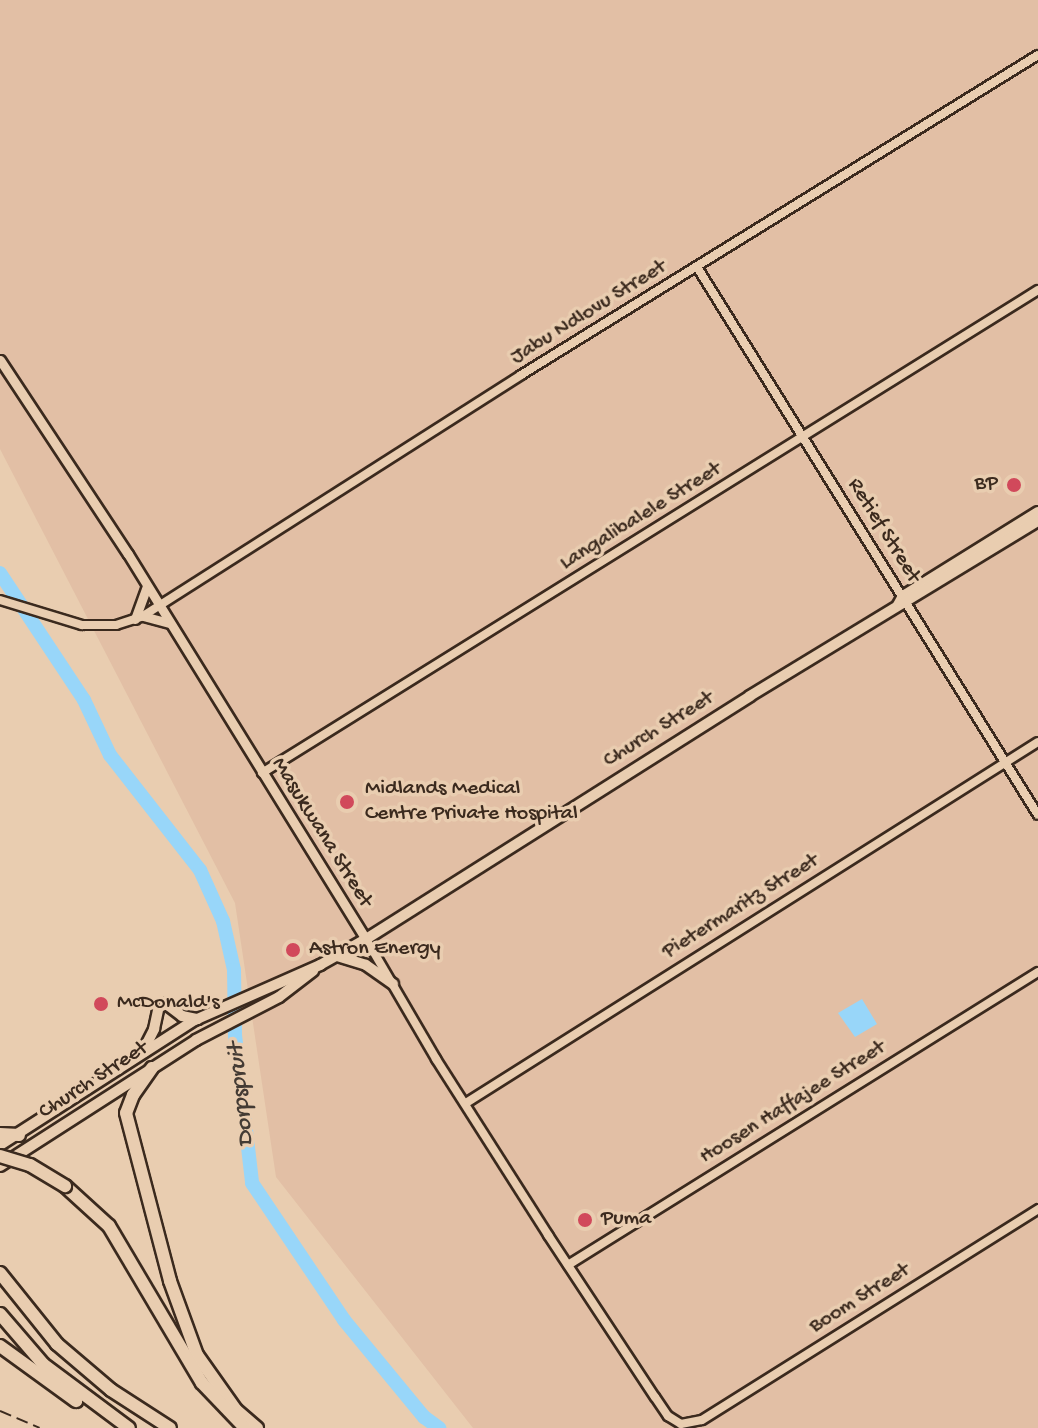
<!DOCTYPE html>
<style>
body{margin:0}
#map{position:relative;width:1038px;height:1428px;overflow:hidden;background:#e9cdb0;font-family:"Gochi Hand",sans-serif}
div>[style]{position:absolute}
.built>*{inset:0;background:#e2bfa5}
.water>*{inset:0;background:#98d6f9}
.river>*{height:14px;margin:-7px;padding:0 7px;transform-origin:7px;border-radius:7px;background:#98d6f9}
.roads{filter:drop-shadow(2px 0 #3b2a1e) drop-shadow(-2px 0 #3b2a1e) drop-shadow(0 2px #3b2a1e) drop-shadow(0 -2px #3b2a1e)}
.tertiary>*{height:8px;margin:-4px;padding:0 4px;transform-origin:4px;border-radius:4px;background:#e9cdb0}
.secondary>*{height:9px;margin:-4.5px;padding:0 4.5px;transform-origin:4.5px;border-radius:4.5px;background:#e9cdb0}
.primary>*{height:10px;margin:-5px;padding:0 5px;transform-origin:5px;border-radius:5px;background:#e9cdb0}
.motorway>*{height:12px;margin:-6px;padding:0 6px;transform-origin:6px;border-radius:6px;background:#e9cdb0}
.rail>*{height:2px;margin-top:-1px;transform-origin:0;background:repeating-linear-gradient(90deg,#3b2a1e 0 12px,transparent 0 18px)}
.bridges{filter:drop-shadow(2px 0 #3b2a1e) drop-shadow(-2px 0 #3b2a1e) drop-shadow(0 2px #3b2a1e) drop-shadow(0 -2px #3b2a1e)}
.motorway-bridge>*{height:12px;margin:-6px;padding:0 6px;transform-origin:6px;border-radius:6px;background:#e9cdb0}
.dots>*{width:22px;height:22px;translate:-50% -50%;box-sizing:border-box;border:4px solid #e9cdb0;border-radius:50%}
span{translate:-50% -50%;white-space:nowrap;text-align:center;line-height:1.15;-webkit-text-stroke:7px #e9cdb0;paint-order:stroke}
.street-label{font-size:22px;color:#3b2a1e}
.poi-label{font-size:22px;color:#3b2a1e}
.right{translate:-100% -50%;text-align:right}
.left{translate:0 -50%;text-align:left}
.water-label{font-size:24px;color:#443b34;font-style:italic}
</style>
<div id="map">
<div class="built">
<i style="clip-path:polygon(0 0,1038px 0,1038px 1428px,473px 1428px,276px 1177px,235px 903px,0 449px)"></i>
</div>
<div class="water">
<i style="clip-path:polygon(862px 999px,877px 1024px,855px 1037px,838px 1013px)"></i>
</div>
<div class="river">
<i style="left:0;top:573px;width:152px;rotate:56.5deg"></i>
<i style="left:84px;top:700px;width:61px;rotate:64.7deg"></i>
<i style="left:110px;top:755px;width:146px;rotate:52deg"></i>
<i style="left:200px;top:870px;width:56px;rotate:65.7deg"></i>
<i style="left:223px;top:921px;width:50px;rotate:77.3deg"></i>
<i style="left:234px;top:970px;width:65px;rotate:89.1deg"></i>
<i style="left:235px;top:1035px;width:149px;rotate:83.4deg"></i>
<i style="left:252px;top:1183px;width:165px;rotate:56.1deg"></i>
<i style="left:344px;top:1320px;width:126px;rotate:50.5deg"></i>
<i style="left:424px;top:1417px;width:19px;rotate:36deg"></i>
</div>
<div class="roads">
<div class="tertiary">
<i style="left:697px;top:267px;width:645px;rotate:58.11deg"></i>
<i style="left:0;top:600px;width:86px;rotate:17deg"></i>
<i style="left:82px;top:625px;width:34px"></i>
<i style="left:116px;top:625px;width:28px;rotate:-18deg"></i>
<i style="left:143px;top:616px;width:448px;rotate:-32.5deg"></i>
<i style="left:521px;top:375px;width:608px;rotate:-31.76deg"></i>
<i style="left:262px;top:773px;width:914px;rotate:-31.9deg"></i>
<i style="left:366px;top:939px;width:139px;rotate:59.7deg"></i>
<i style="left:436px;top:1059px;width:209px;rotate:57.5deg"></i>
<i style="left:548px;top:1235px;width:194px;rotate:56.6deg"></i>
<i style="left:655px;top:1397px;width:23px;rotate:56deg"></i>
<i style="left:668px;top:1416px;width:15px;rotate:32deg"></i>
<i style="left:681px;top:1424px;width:21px;rotate:-11deg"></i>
<i style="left:702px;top:1420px;width:397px;rotate:-32.1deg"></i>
<i style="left:466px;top:1103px;width:676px;rotate:-32.26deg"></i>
<i style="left:568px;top:1265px;width:554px;rotate:-31.94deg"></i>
</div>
<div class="secondary">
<i style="left:0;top:360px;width:232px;rotate:56.6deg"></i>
<i style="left:128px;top:554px;width:453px;rotate:58.3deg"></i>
<i style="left:143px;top:616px;width:28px;rotate:15deg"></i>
<i style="left:135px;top:619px;width:35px;rotate:-70deg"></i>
</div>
<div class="primary">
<i style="left:898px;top:605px;width:10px;rotate:-61deg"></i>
<i style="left:903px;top:596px;width:159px;rotate:-31.9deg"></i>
<i style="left:337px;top:956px;width:30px;rotate:17deg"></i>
<i style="left:366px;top:965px;width:33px;rotate:35deg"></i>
<i style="left:165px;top:1003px;width:21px;rotate:37deg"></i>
<i style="left:182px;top:1016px;width:16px;rotate:11deg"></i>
<i style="left:142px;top:1053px;width:27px;rotate:-63deg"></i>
<i style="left:154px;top:1029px;width:19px;rotate:-78deg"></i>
<i style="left:0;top:1145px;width:232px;rotate:-32.7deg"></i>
<i style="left:195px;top:1020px;width:137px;rotate:-23.7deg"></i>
<i style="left:320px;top:965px;width:53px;rotate:-29.5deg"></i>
<i style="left:366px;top:939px;width:454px;rotate:-32.3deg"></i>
<i style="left:750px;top:696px;width:337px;rotate:-31.3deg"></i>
<i style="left:0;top:1166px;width:233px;rotate:-32.7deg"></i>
<i style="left:196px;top:1040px;width:93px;rotate:-27.4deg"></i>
<i style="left:279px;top:997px;width:43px;rotate:-37.4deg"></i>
</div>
<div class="motorway">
<i style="left:152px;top:1068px;width:33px;rotate:125deg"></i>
<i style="left:133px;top:1095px;width:19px;rotate:111deg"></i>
<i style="left:126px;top:1113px;width:174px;rotate:75.3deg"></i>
<i style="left:170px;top:1281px;width:79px;rotate:70deg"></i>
<i style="left:197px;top:1355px;width:67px;rotate:54.7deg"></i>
<i style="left:236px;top:1410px;width:28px;rotate:41deg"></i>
<i style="left:0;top:1134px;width:19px;rotate:3deg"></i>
<i style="left:65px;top:1186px;width:59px;rotate:42.3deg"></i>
<i style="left:109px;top:1226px;width:182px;rotate:59.4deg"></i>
<i style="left:202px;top:1383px;width:62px;rotate:46.3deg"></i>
<i style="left:0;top:1273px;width:91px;rotate:51.2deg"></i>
<i style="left:57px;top:1344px;width:71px;rotate:40.4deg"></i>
<i style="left:111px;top:1390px;width:70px;rotate:32.8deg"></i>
<i style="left:0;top:1314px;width:66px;rotate:49.3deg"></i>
<i style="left:43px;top:1364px;width:107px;rotate:36.7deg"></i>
<i style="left:0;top:1346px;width:94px;rotate:35.9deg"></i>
</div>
</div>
<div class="rail">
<i style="left:0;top:1411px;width:43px;rotate:23deg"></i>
</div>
<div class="bridges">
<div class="motorway-bridge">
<i style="left:0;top:1156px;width:31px;rotate:17deg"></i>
<i style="left:30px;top:1165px;width:41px;rotate:31deg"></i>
</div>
</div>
<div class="dots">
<i style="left:1014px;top:485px;background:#d1495b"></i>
<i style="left:347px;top:802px;background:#d1495b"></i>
<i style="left:293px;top:950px;background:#d1495b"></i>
<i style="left:101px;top:1004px;background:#d1495b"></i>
<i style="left:585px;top:1220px;background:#d1495b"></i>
</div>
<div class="street-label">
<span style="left:589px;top:313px;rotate:-32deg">Jabu Ndlovu Street</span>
<span style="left:641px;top:517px;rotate:-32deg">Langalibalele Street</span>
<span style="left:883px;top:531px;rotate:58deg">Retief Street</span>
<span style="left:659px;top:730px;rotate:-32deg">Church Street</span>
<span style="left:321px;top:833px;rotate:58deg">Masukwana Street</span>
<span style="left:741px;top:907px;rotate:-32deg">Pietermaritz Street</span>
<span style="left:94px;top:1081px;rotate:-33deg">Church Street</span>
<span style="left:793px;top:1103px;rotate:-32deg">Hoosen Haffajee Street</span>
<span style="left:860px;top:1299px;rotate:-32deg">Boom Street</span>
</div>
<div class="poi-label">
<span class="right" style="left:998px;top:485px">BP</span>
<span class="left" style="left:365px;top:802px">Midlands Medical<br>Centre Private Hospital</span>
<span class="left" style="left:309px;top:950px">Astron Energy</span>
<span class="left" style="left:117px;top:1004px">McDonald's</span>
<span class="left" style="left:601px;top:1220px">Puma</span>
</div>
<div class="water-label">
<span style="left:242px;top:1095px;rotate:-96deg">Dorpspruit</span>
</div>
</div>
